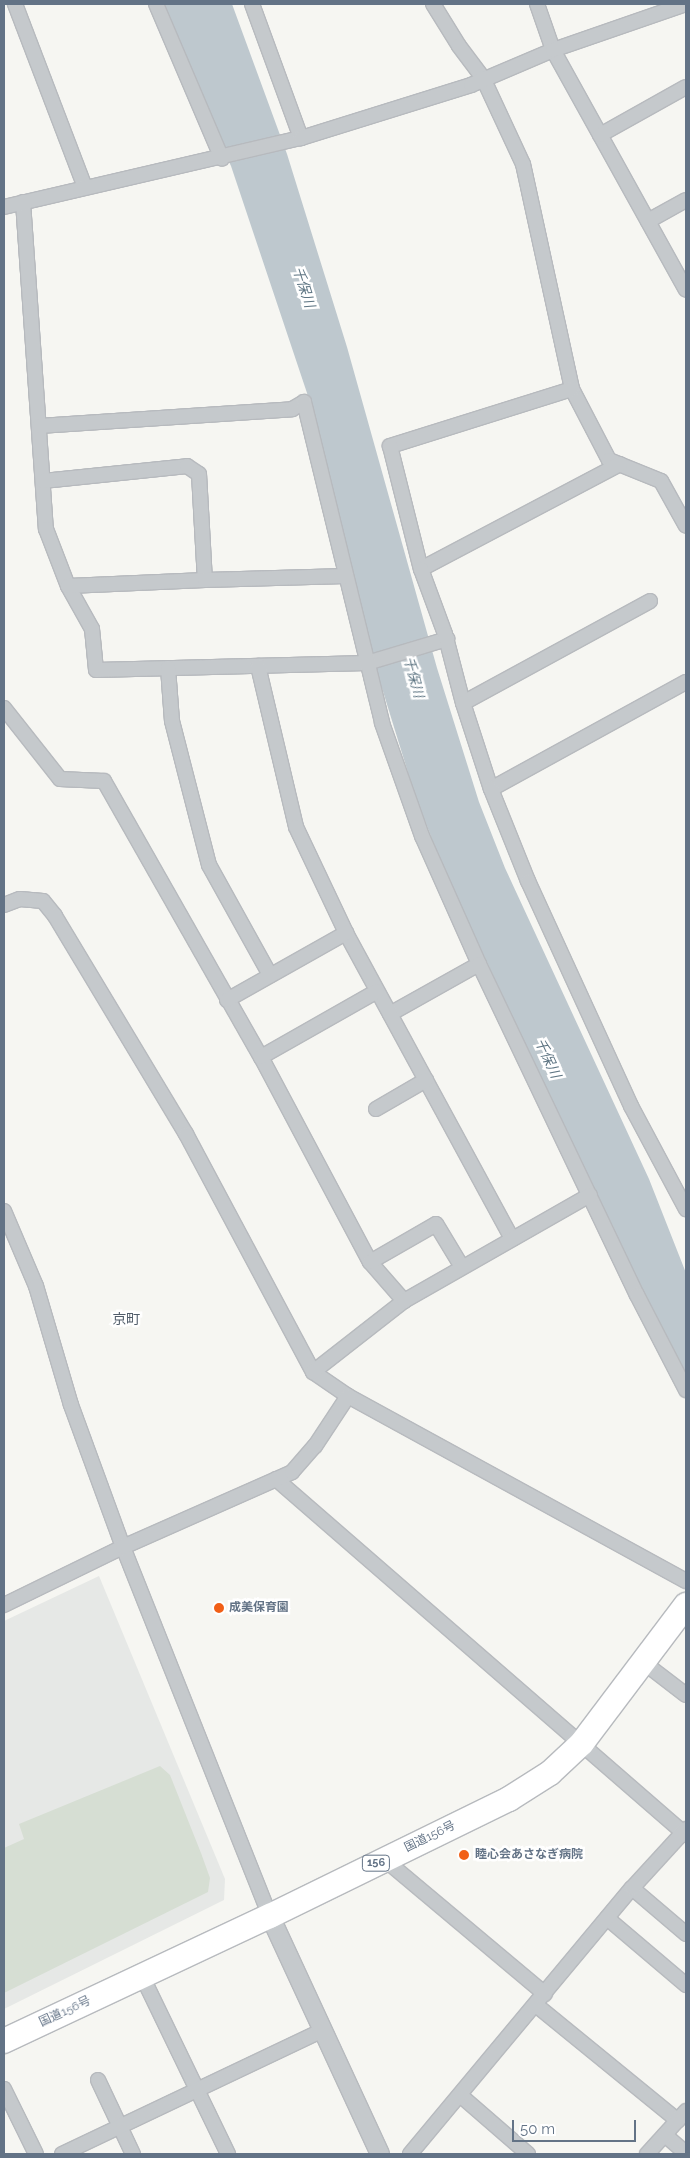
<!DOCTYPE html>
<meta charset="utf-8">
<style>
body{margin:0}
#map{position:relative;width:690px;height:2158px;overflow:hidden;background:#f6f6f2;font-family:Raleway,"Noto Sans JP",sans-serif}
div>[style]{position:absolute}
.built>*{inset:0;background:#e6e8e6}
.green>*{inset:0;background:#d6ded3}
.water>*{inset:0;background:#bec8ce}
.roads{filter:drop-shadow(1px 0 #b7babe) drop-shadow(-1px 0 #b7babe) drop-shadow(0 1px #b7babe) drop-shadow(0 -1px #b7babe)}
.minor>*{height:14px;margin:-7px;padding:0 7px;transform-origin:7px;border-radius:7px;background:#c5c9cc}
.tertiary>*{height:18px;margin:-9px;padding:0 9px;transform-origin:9px;border-radius:9px;background:#c5c9cc}
.trunk>*{height:24px;margin:-12px;padding:0 12px;transform-origin:12px;border-radius:12px;background:#fff}
.dots>*{width:14px;height:14px;translate:-50% -50%;box-sizing:border-box;border:2px solid #fff;border-radius:50%}
span{translate:-50% -50%;white-space:nowrap;text-align:center;line-height:1.15;-webkit-text-stroke:5px #fff;paint-order:stroke}
.shield-label span{padding:1px 4px;background:#fff;border:1px solid;border-radius:4px;-webkit-text-stroke-width:0}
.shield-label{font-size:11px;color:#637386;font-weight:700}
.poi-label{font-size:12px;color:#637386;font-weight:700}
.left{translate:0 -50%;text-align:left}
.street-label{font-size:12px;color:#637386}
.water-label{font-size:14px;color:#5e7583;font-style:italic}
.neighbourhood-label{font-size:14px;color:#515d6a}
.frame{position:absolute;inset:0;border:5px solid #637386;pointer-events:none}
.scale{position:absolute;left:512px;top:2120px;width:124px;height:22px;box-sizing:border-box;border:2px solid #637386;border-top:0;padding-left:6px;font-size:15px;line-height:18px;white-space:nowrap;color:#637386;-webkit-text-stroke:4px #fff;paint-order:stroke}
</style>
<div id="map">
<div class="built">
<i style="clip-path:polygon(99px 1576px,225px 1879px,224px 1900px,4px 2009px,4px 1621px)"></i>
</div>
<div class="green">
<i style="clip-path:polygon(160px 1766px,170px 1775px,201px 1853px,210px 1878px,208px 1892px,4px 1993px,4px 1848px,24px 1839px,19px 1824px)"></i>
</div>
<div class="water">
<i style="clip-path:polygon(164px 4px,232px 4px,287px 154px,347px 347px,437px 668px,479px 802px,505px 868px,649px 1179px,686px 1273px,686px 1380px,647px 1305px,443px 868px,414px 792px,369px 646px,307px 393px,231px 166px,217px 137px)"></i>
</div>
<div class="roads">
<div class="minor">
<i style="left:15px;top:4px;width:196px;rotate:69.1deg"></i>
<i style="left:156px;top:4px;width:168px;rotate:66.9deg"></i>
<i style="left:252px;top:4px;width:143px;rotate:69.9deg"></i>
<i style="left:433px;top:4px;width:49px;rotate:58.2deg"></i>
<i style="left:459px;top:46px;width:40px;rotate:53deg"></i>
<i style="left:483px;top:78px;width:95px;rotate:65.1deg"></i>
<i style="left:523px;top:164px;width:230px;rotate:77.7deg"></i>
<i style="left:572px;top:389px;width:80px;rotate:62.5deg"></i>
<i style="left:609px;top:460px;width:56px;rotate:22deg"></i>
<i style="left:661px;top:481px;width:51px;rotate:60.9deg"></i>
<i style="left:537px;top:4px;width:49px;rotate:70.8deg"></i>
<i style="left:553px;top:50px;width:274px;rotate:61deg"></i>
<i style="left:600px;top:135px;width:98px;rotate:-29.2deg"></i>
<i style="left:23px;top:202px;width:328px;rotate:86deg"></i>
<i style="left:46px;top:529px;width:61px;rotate:68.9deg"></i>
<i style="left:68px;top:586px;width:49px;rotate:60.8deg"></i>
<i style="left:92px;top:629px;width:41px;rotate:84.4deg"></i>
<i style="left:96px;top:670px;width:271px;rotate:-1.5deg"></i>
<i style="left:367px;top:663px;width:84px;rotate:-16.7deg"></i>
<i style="left:4px;top:207px;width:305px;rotate:-13.1deg"></i>
<i style="left:301px;top:138px;width:178px;rotate:-17.3deg"></i>
<i style="left:471px;top:85px;width:89px;rotate:-23.1deg"></i>
<i style="left:553px;top:50px;width:141px;rotate:-19.1deg"></i>
<i style="left:648px;top:221px;width:43px;rotate:-28.9deg"></i>
<i style="left:572px;top:389px;width:191px;rotate:162.6deg"></i>
<i style="left:390px;top:446px;width:127px;rotate:75.9deg"></i>
<i style="left:421px;top:569px;width:225px;rotate:-27.8deg"></i>
<i style="left:39px;top:426px;width:254px;rotate:-3.8deg"></i>
<i style="left:292px;top:409px;width:14px;rotate:-30deg"></i>
<i style="left:304px;top:402px;width:330px;rotate:76.3deg"></i>
<i style="left:382px;top:723px;width:120px;rotate:70.5deg"></i>
<i style="left:422px;top:836px;width:140px;rotate:66deg"></i>
<i style="left:479px;top:964px;width:102px;rotate:150.7deg"></i>
<i style="left:43px;top:481px;width:145px;rotate:-5.9deg"></i>
<i style="left:187px;top:466px;width:14px;rotate:34deg"></i>
<i style="left:199px;top:474px;width:106px;rotate:86.8deg"></i>
<i style="left:205px;top:580px;width:137px;rotate:177.5deg"></i>
<i style="left:421px;top:569px;width:69px;rotate:69.7deg"></i>
<i style="left:445px;top:634px;width:71px;rotate:75.4deg"></i>
<i style="left:463px;top:703px;width:213px;rotate:-28.6deg"></i>
<i style="left:205px;top:580px;width:141px;rotate:-1.6deg"></i>
<i style="left:258px;top:666px;width:165px;rotate:76.7deg"></i>
<i style="left:296px;top:827px;width:117px;rotate:64.7deg"></i>
<i style="left:346px;top:933px;width:348px;rotate:61.5deg"></i>
<i style="left:168px;top:668px;width:53px;rotate:85.7deg"></i>
<i style="left:172px;top:721px;width:149px;rotate:75.6deg"></i>
<i style="left:209px;top:865px;width:126px;rotate:61deg"></i>
<i style="left:463px;top:703px;width:90px;rotate:72deg"></i>
<i style="left:491px;top:789px;width:222px;rotate:-28.8deg"></i>
<i style="left:4px;top:708px;width:90px;rotate:51.7deg"></i>
<i style="left:60px;top:779px;width:44px;rotate:2.6deg"></i>
<i style="left:104px;top:781px;width:318px;rotate:60.4deg"></i>
<i style="left:261px;top:1057px;width:232px;rotate:62deg"></i>
<i style="left:370px;top:1262px;width:52px;rotate:48.9deg"></i>
<i style="left:491px;top:789px;width:99px;rotate:68.1deg"></i>
<i style="left:528px;top:881px;width:247px;rotate:65.4deg"></i>
<i style="left:631px;top:1106px;width:117px;rotate:61.9deg"></i>
<i style="left:4px;top:905px;width:17px;rotate:-21deg"></i>
<i style="left:20px;top:899px;width:23px;rotate:5deg"></i>
<i style="left:43px;top:901px;width:19px;rotate:51deg"></i>
<i style="left:55px;top:916px;width:254px;rotate:59deg"></i>
<i style="left:186px;top:1134px;width:270px;rotate:61.9deg"></i>
<i style="left:313px;top:1372px;width:42px;rotate:34.4deg"></i>
<i style="left:348px;top:1396px;width:385px;rotate:28.7deg"></i>
<i style="left:479px;top:964px;width:367px;rotate:64.5deg"></i>
<i style="left:637px;top:1295px;width:107px;rotate:62.7deg"></i>
<i style="left:227px;top:1000px;width:137px;rotate:-29.4deg"></i>
<i style="left:261px;top:1057px;width:133px;rotate:-29.6deg"></i>
<i style="left:376px;top:1109px;width:58px;rotate:-30.1deg"></i>
<i style="left:4px;top:1211px;width:82px;rotate:66.9deg"></i>
<i style="left:36px;top:1286px;width:124px;rotate:73.6deg"></i>
<i style="left:71px;top:1405px;width:151px;rotate:69.9deg"></i>
<i style="left:123px;top:1547px;width:397px;rotate:68.3deg"></i>
<i style="left:370px;top:1262px;width:76px;rotate:-29.9deg"></i>
<i style="left:436px;top:1224px;width:50px;rotate:58.8deg"></i>
<i style="left:313px;top:1372px;width:115px;rotate:-38deg"></i>
<i style="left:404px;top:1301px;width:214px;rotate:-29.7deg"></i>
<i style="left:276px;top:1479px;width:543px;rotate:40.97deg"></i>
<i style="left:4px;top:1605px;width:132px;rotate:-26deg"></i>
<i style="left:123px;top:1547px;width:185px;rotate:-23.9deg"></i>
<i style="left:292px;top:1472px;width:35px;rotate:-49deg"></i>
<i style="left:315px;top:1446px;width:60px;rotate:-56.6deg"></i>
<i style="left:643px;top:1662px;width:54px;rotate:37.5deg"></i>
<i style="left:384px;top:1859px;width:210px;rotate:40deg"></i>
<i style="left:632px;top:1888px;width:71px;rotate:40.4deg"></i>
<i style="left:607px;top:1918px;width:104px;rotate:40.3deg"></i>
<i style="left:142px;top:1976px;width:198px;rotate:64.2deg"></i>
<i style="left:536px;top:2005px;width:183px;rotate:39.2deg"></i>
<i style="left:98px;top:2080px;width:82px;rotate:64.7deg"></i>
<i style="left:4px;top:2089px;width:72px;rotate:63.8deg"></i>
<i style="left:460px;top:2095px;width:90px;rotate:40.9deg"></i>
<i style="left:665px;top:2135px;width:28px;rotate:41deg"></i>
<i style="left:62px;top:2154px;width:289px;rotate:-25.4deg"></i>
<i style="left:410px;top:2154px;width:346px;rotate:-50.2deg"></i>
<i style="left:632px;top:1888px;width:80px;rotate:-47.5deg"></i>
<i style="left:647px;top:2154px;width:58px;rotate:-47.8deg"></i>
</div>
<div class="tertiary">
<i style="left:270px;top:1916px;width:262px;rotate:65.2deg"></i>
</div>
<div class="trunk">
<i style="left:4px;top:2041px;width:294px;rotate:-25.2deg"></i>
<i style="left:270px;top:1916px;width:266px;rotate:-26.1deg"></i>
<i style="left:509px;top:1799px;width:49px;rotate:-32.4deg"></i>
<i style="left:550px;top:1773px;width:44px;rotate:-43.2deg"></i>
<i style="left:582px;top:1743px;width:173px;rotate:-53deg"></i>
</div>
</div>
<div class="dots">
<i style="left:219px;top:1608px;background:#f15f17"></i>
<i style="left:464px;top:1855px;background:#f15f17"></i>
</div>
<div class="shield-label">
<span style="left:376px;top:1863px">156</span>
</div>
<div class="poi-label">
<span class="left" style="left:229px;top:1608px">成美保育園</span>
<span class="left" style="left:475px;top:1855px">睦心会あさなぎ病院</span>
</div>
<div class="street-label">
<span style="left:430px;top:1837px;rotate:-26deg">国道156号</span>
<span style="left:65px;top:2012px;rotate:-25deg">国道156号</span>
</div>
<div class="water-label">
<span style="left:304px;top:287px;rotate:72deg">千保川</span>
<span style="left:414px;top:677px;rotate:75deg">千保川</span>
<span style="left:548px;top:1058px;rotate:65deg">千保川</span>
</div>
<div class="neighbourhood-label">
<span style="left:126px;top:1319px">京町</span>
</div>
<div class="frame"></div>
<div class="scale">50 m</div>
</div>
